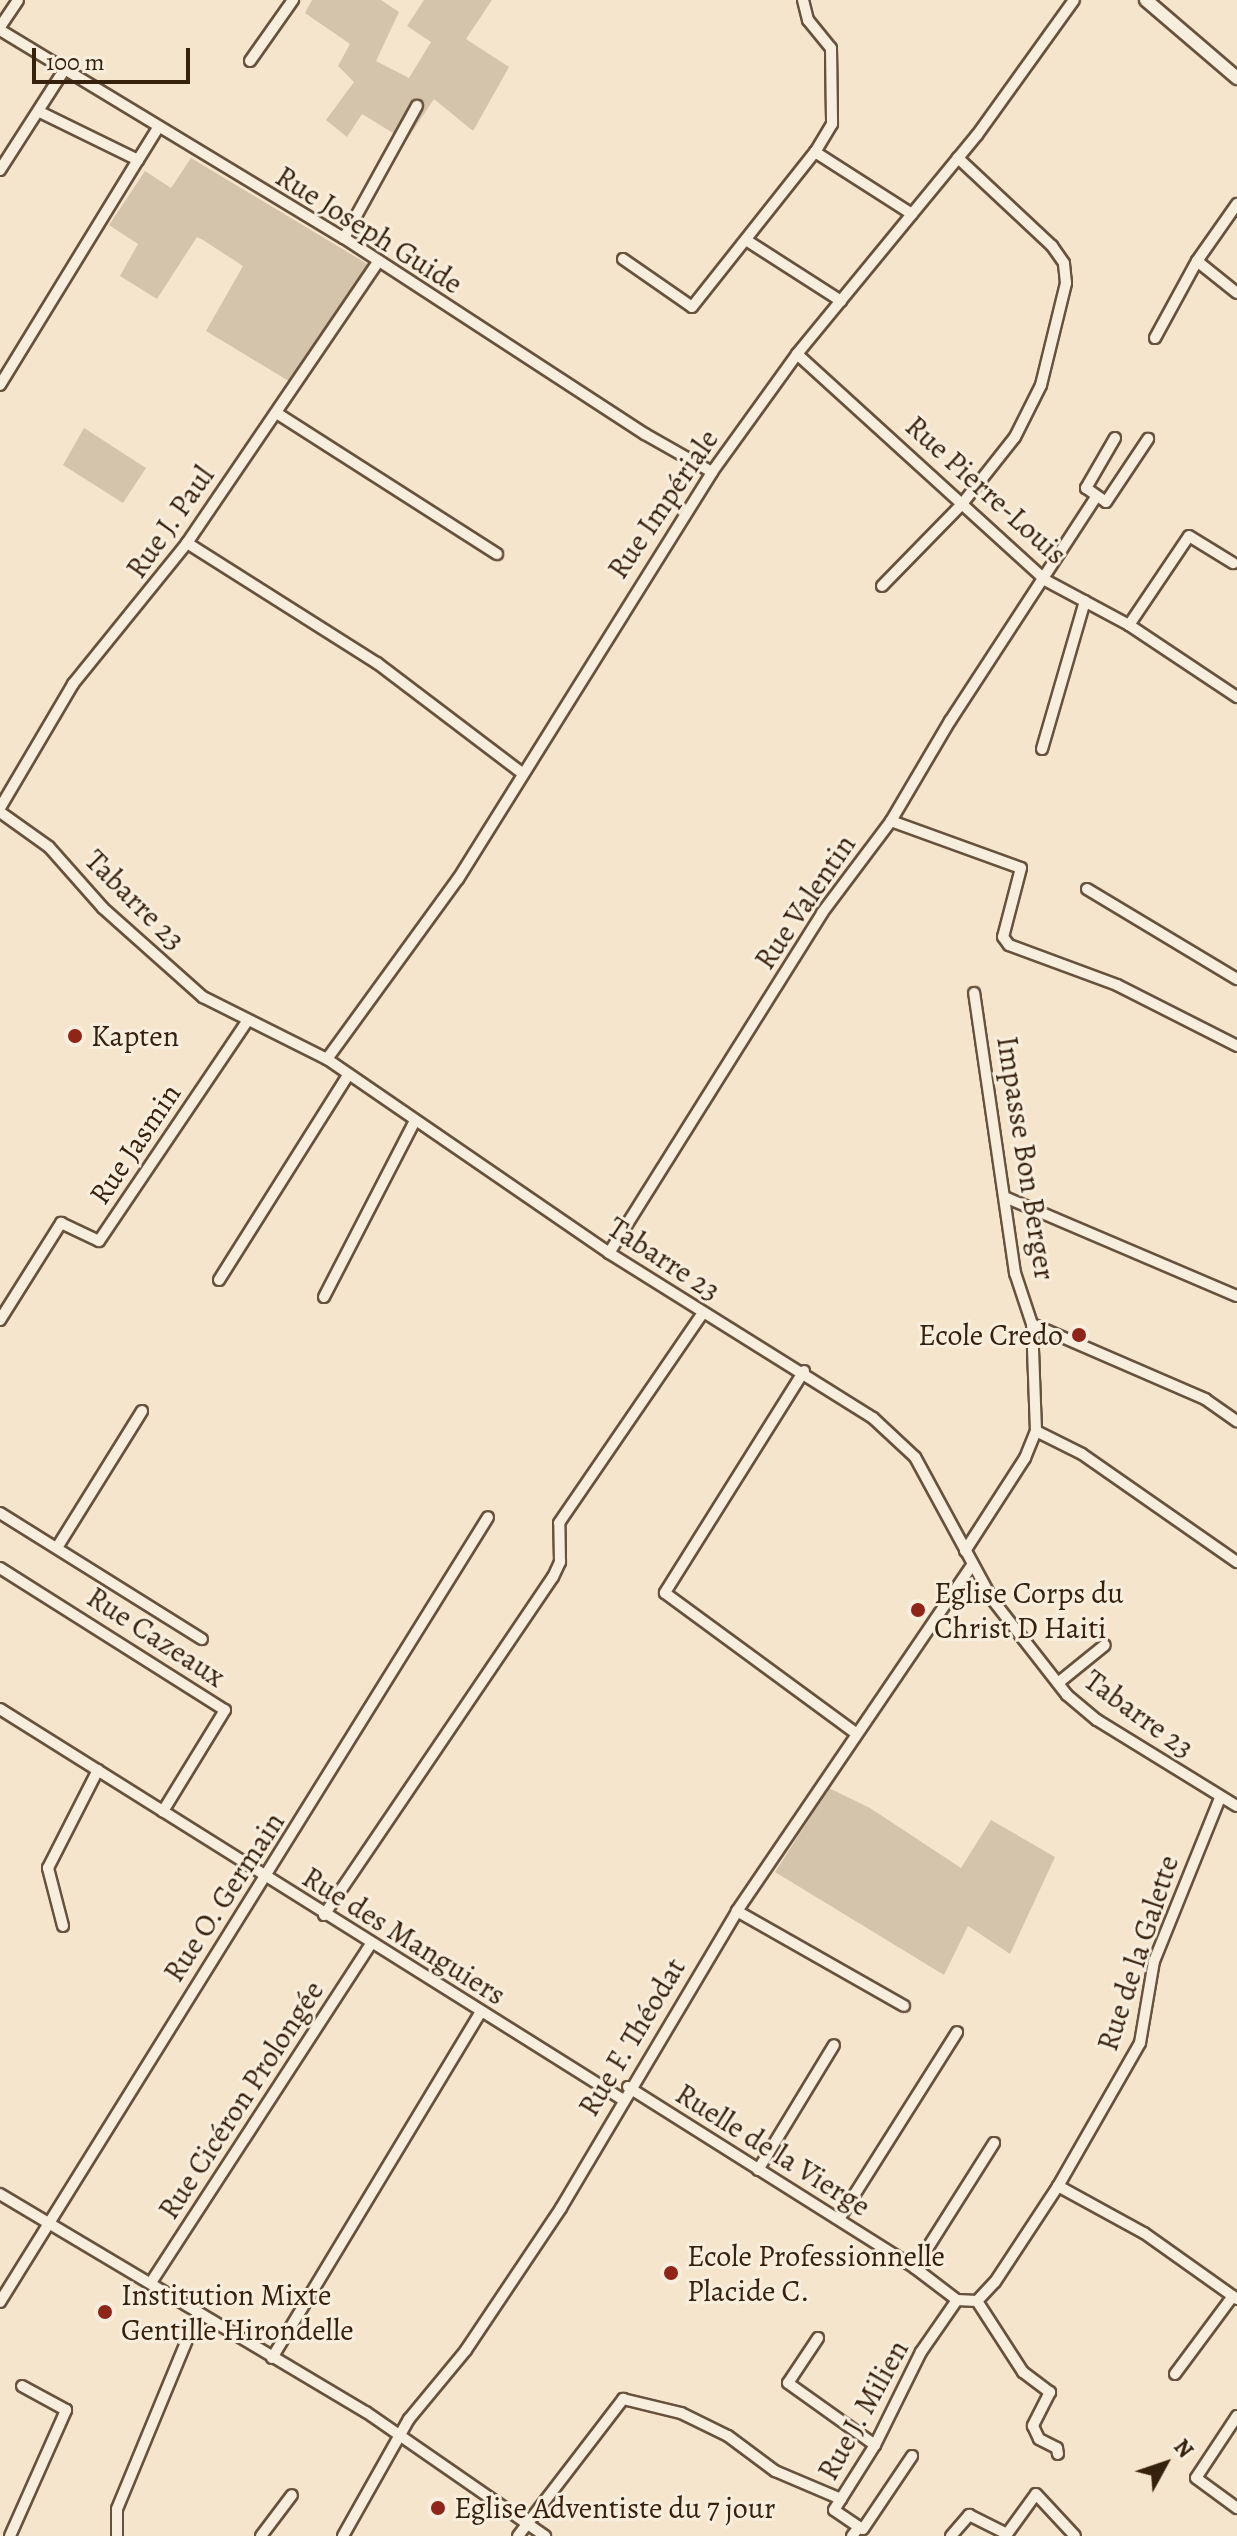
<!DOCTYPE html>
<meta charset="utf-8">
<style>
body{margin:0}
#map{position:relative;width:1237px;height:2536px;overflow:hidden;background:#f5e5cd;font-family:Alegreya,serif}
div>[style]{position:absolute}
.green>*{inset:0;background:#d5c4ac}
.roads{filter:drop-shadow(2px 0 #66523d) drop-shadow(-2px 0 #66523d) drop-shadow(0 2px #66523d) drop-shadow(0 -2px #66523d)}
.minor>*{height:10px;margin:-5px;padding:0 5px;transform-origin:5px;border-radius:5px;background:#f8eede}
.tertiary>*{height:12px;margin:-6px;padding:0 6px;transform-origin:6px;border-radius:6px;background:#f8eede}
.dots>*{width:22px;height:22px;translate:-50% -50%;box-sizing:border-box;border:4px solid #f8eede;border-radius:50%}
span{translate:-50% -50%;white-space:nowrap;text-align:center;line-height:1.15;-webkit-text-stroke:6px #f8eede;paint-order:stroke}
.street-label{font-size:30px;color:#36210d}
.poi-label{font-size:30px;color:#36210d}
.left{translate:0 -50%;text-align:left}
.right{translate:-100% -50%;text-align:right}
.north{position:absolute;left:1125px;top:2424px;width:80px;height:80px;-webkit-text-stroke:6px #f8eede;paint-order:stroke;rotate:50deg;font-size:22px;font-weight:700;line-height:32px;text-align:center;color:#36210d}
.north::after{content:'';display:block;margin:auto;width:28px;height:36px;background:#36210d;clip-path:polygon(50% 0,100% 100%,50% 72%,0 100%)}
.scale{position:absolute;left:32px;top:48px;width:158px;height:36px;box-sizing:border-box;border:4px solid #36210d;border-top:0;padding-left:10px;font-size:24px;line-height:28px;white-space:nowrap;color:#36210d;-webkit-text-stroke:6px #f8eede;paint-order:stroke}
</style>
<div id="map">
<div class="green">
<i style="clip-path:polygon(312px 0,381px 0,399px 12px,376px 61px,409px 78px,431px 42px,407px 26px,424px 0,492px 0,466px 39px,509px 67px,473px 131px,434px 99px,406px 141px,362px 114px,347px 137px,326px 120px,354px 82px,338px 66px,350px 44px,305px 13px)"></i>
<i style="clip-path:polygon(191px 158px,369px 265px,292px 383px,206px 331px,243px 266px,203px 240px,197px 237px,157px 299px,120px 276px,138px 244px,109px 225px,145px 171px,171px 188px)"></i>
<i style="clip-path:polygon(84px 428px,146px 468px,123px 503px,63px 465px)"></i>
<i style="clip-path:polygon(829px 1788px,870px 1808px,961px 1868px,991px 1820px,1055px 1857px,1010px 1954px,968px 1926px,944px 1975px,775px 1872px)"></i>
</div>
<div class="roads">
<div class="minor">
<i style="left:803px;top:0;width:21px;rotate:76deg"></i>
<i style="left:808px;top:20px;width:36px;rotate:51deg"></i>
<i style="left:831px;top:48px;width:76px;rotate:89.2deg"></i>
<i style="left:832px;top:124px;width:33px;rotate:121deg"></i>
<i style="left:0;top:27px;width:32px;rotate:-56deg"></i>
<i style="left:0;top:30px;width:402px;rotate:31.2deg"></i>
<i style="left:344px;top:238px;width:359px;rotate:33.1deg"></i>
<i style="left:645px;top:434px;width:77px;rotate:29.6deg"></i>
<i style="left:250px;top:61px;width:75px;rotate:-54.8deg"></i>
<i style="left:138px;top:160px;width:36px;rotate:-58deg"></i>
<i style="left:0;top:170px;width:117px;rotate:-57.3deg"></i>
<i style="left:344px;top:238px;width:151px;rotate:-61.1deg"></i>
<i style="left:746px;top:240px;width:113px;rotate:32.7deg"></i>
<i style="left:623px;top:259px;width:84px;rotate:34.8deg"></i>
<i style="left:692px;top:307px;width:198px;rotate:-51.6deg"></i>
<i style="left:815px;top:152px;width:115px;rotate:32.6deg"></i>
<i style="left:1197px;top:261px;width:51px;rotate:38.7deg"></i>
<i style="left:1155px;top:338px;width:88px;rotate:-61.4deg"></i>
<i style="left:1197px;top:261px;width:70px;rotate:-54.9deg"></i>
<i style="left:797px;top:354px;width:336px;rotate:42.3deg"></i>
<i style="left:1045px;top:580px;width:95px;rotate:28.2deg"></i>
<i style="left:1129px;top:625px;width:130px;rotate:33.7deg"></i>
<i style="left:0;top:385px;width:264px;rotate:-58.5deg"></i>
<i style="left:138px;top:160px;width:111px;rotate:-153.9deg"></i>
<i style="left:278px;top:414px;width:260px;rotate:32.6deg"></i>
<i style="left:1115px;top:438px;width:58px;rotate:120.1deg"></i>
<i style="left:1086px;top:488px;width:24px;rotate:35deg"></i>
<i style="left:1106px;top:502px;width:76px;rotate:-56.3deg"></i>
<i style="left:187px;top:543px;width:225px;rotate:32.3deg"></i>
<i style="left:377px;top:663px;width:182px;rotate:37.2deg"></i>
<i style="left:882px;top:586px;width:115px;rotate:-45.7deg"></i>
<i style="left:962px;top:504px;width:85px;rotate:-51.7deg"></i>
<i style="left:1015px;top:437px;width:58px;rotate:-63.4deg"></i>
<i style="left:1041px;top:385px;width:105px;rotate:-76.2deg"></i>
<i style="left:1066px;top:283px;width:20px;rotate:-96deg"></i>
<i style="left:1064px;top:263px;width:21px;rotate:-125deg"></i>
<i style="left:1052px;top:246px;width:129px;rotate:-136.9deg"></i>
<i style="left:1129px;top:625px;width:107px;rotate:-56deg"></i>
<i style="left:1189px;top:536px;width:52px;rotate:31.5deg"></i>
<i style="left:1042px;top:749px;width:154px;rotate:-73.8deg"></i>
<i style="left:0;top:808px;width:144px;rotate:-59.5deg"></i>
<i style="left:73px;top:684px;width:181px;rotate:-51deg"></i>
<i style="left:187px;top:543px;width:341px;rotate:-55.8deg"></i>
<i style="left:0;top:812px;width:60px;rotate:35.5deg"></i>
<i style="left:49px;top:847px;width:81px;rotate:48.5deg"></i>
<i style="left:103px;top:908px;width:134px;rotate:41.7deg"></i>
<i style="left:203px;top:997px;width:139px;rotate:26.6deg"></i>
<i style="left:327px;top:1059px;width:342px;rotate:34.5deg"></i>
<i style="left:609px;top:1253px;width:311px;rotate:32deg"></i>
<i style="left:873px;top:1418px;width:57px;rotate:42.9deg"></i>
<i style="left:915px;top:1457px;width:162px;rotate:61.5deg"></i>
<i style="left:992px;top:1599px;width:122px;rotate:52deg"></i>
<i style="left:1067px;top:1695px;width:39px;rotate:40deg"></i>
<i style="left:1097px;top:1720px;width:164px;rotate:31.6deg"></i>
<i style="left:891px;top:821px;width:138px;rotate:19.9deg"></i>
<i style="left:1021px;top:868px;width:71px;rotate:104.6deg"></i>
<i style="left:1003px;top:937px;width:10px;rotate:53deg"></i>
<i style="left:1009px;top:945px;width:115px;rotate:20.3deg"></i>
<i style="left:1117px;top:985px;width:135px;rotate:26.9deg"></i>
<i style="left:1087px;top:889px;width:175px;rotate:31deg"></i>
<i style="left:327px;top:1059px;width:223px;rotate:-54deg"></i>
<i style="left:458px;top:879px;width:480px;rotate:-58deg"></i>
<i style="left:712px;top:472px;width:145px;rotate:-54.2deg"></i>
<i style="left:797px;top:354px;width:283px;rotate:-50.6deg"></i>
<i style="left:977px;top:135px;width:166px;rotate:-54.3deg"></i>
<i style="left:1007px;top:1198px;width:250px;rotate:23.1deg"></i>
<i style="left:609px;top:1253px;width:401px;rotate:-57.9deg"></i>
<i style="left:822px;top:913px;width:115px;rotate:-53.1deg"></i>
<i style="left:891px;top:821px;width:116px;rotate:-59.5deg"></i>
<i style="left:950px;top:721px;width:267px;rotate:-56.9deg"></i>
<i style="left:219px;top:1280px;width:242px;rotate:-57.8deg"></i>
<i style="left:324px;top:1297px;width:198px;rotate:-62.7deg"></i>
<i style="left:0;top:1320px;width:115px;rotate:-57.8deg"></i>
<i style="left:61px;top:1223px;width:42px;rotate:25.3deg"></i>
<i style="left:99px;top:1241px;width:263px;rotate:-56deg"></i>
<i style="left:1032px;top:1324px;width:189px;rotate:23.4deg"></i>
<i style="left:1205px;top:1399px;width:39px;rotate:35deg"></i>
<i style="left:804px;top:1371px;width:262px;rotate:122.1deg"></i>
<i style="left:665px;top:1593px;width:238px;rotate:36.3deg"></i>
<i style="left:1036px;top:1431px;width:51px;rotate:26.6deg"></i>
<i style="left:1082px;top:1454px;width:189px;rotate:34.9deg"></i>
<i style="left:0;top:1513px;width:238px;rotate:32deg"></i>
<i style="left:58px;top:1546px;width:159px;rotate:-58.1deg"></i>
<i style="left:965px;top:1551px;width:111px;rotate:-57.2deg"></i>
<i style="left:1025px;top:1458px;width:29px;rotate:-68deg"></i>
<i style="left:1036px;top:1431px;width:107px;rotate:-92.1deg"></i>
<i style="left:1032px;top:1324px;width:54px;rotate:-108.4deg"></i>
<i style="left:1015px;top:1273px;width:283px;rotate:-98.3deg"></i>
<i style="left:0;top:1568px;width:266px;rotate:32.3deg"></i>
<i style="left:225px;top:1710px;width:119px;rotate:121.5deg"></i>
<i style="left:1058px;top:1683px;width:60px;rotate:-39deg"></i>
<i style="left:0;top:1709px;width:734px;rotate:32.09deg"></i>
<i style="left:1220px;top:1798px;width:176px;rotate:112deg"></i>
<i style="left:1154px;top:1961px;width:83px;rotate:99.7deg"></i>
<i style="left:1140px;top:2043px;width:165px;rotate:119.8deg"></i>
<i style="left:1058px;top:2186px;width:98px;rotate:28.7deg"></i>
<i style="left:1144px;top:2233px;width:114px;rotate:35.4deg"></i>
<i style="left:737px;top:1911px;width:192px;rotate:29.6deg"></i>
<i style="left:324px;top:1915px;width:408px;rotate:-55.9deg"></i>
<i style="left:553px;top:1577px;width:17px;rotate:-65deg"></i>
<i style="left:560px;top:1562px;width:39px;rotate:-91deg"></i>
<i style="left:559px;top:1523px;width:253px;rotate:-55.6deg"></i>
<i style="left:63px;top:1926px;width:60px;rotate:-104.5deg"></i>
<i style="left:48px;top:1868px;width:110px;rotate:-63deg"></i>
<i style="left:628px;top:2087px;width:339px;rotate:32.2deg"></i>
<i style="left:915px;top:2268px;width:53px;rotate:37.3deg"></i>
<i style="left:957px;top:2300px;width:20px;rotate:3deg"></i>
<i style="left:977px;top:2301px;width:26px;rotate:-47deg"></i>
<i style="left:995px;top:2282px;width:115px;rotate:-56.7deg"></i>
<i style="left:758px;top:2170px;width:146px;rotate:-58.7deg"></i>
<i style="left:0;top:2194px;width:426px;rotate:30.8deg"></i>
<i style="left:366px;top:2412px;width:218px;rotate:34.7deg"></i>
<i style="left:839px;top:2219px;width:221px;rotate:-57.7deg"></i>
<i style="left:915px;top:2268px;width:148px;rotate:-57.7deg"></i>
<i style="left:152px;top:2281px;width:402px;rotate:-57deg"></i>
<i style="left:977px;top:2301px;width:85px;rotate:57.1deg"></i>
<i style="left:1023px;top:2372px;width:34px;rotate:37deg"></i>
<i style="left:1050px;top:2392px;width:38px;rotate:117deg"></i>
<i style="left:1033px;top:2426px;width:14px;rotate:65deg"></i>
<i style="left:1039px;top:2439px;width:20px;rotate:27deg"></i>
<i style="left:1057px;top:2448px;width:6px;rotate:81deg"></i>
<i style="left:0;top:2302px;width:924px;rotate:-58.13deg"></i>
<i style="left:818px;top:2338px;width:54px;rotate:123.7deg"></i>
<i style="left:788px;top:2383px;width:107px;rotate:35.5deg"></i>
<i style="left:272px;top:2358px;width:404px;rotate:-58.9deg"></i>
<i style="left:1175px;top:2374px;width:97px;rotate:-53.4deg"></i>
<i style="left:1237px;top:2416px;width:74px;rotate:123.5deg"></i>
<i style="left:1196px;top:2478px;width:51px;rotate:36.2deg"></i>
<i style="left:859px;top:2527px;width:4px;rotate:27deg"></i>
<i style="left:863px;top:2529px;width:88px;rotate:-56.1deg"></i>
<i style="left:10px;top:2536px;width:138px;rotate:-66deg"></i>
<i style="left:66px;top:2410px;width:50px;rotate:-151.4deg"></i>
<i style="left:117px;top:2536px;width:27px;rotate:-90deg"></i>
<i style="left:117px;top:2509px;width:212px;rotate:-67.5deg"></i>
<i style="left:261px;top:2536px;width:51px;rotate:-52.9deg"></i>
<i style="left:343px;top:2536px;width:134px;rotate:-60.6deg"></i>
<i style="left:409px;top:2419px;width:89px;rotate:-50.4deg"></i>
<i style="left:466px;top:2350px;width:171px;rotate:-56.2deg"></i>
<i style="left:561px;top:2208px;width:345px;rotate:-59.3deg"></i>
<i style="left:737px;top:1911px;width:416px;rotate:-55.8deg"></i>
<i style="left:518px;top:2536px;width:173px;rotate:-52.5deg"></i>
<i style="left:623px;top:2399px;width:60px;rotate:13.6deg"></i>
<i style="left:681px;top:2413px;width:52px;rotate:26.1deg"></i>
<i style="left:728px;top:2436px;width:59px;rotate:36.7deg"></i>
<i style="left:775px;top:2471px;width:72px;rotate:23deg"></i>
<i style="left:852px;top:2536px;width:11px;rotate:-52deg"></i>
<i style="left:859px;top:2527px;width:30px;rotate:-146deg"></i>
<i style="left:834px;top:2510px;width:77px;rotate:-57.8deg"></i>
<i style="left:875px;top:2445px;width:104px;rotate:-63.7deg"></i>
<i style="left:921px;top:2352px;width:63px;rotate:-55.3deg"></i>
<i style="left:951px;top:2536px;width:28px;rotate:-49deg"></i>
<i style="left:969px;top:2515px;width:42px;rotate:26.6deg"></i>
<i style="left:1007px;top:2534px;width:49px;rotate:-54.1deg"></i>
<i style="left:1036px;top:2494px;width:57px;rotate:47.1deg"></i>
</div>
<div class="tertiary">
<i style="left:1146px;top:0;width:120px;rotate:40.6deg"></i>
</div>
</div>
<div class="dots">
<i style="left:75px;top:1036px;background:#8f2418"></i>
<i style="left:1079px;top:1335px;background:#8f2418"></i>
<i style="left:918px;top:1610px;background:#8f2418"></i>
<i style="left:671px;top:2273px;background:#8f2418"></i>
<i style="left:105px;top:2312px;background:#8f2418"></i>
<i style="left:438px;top:2508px;background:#8f2418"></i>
</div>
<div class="street-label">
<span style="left:369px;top:230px;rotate:32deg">Rue Joseph Guide</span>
<span style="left:986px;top:490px;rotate:42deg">Rue Pierre-Louis</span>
<span style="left:663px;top:504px;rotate:-56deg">Rue Impériale</span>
<span style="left:170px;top:522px;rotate:-55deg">Rue J. Paul</span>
<span style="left:135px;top:900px;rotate:45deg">Tabarre 23</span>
<span style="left:805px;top:902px;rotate:-56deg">Rue Valentin</span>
<span style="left:135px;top:1144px;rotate:-56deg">Rue Jasmin</span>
<span style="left:1026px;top:1158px;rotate:81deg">Impasse Bon Berger</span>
<span style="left:664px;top:1259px;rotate:33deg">Tabarre 23</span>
<span style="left:156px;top:1637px;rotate:33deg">Rue Cazeaux</span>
<span style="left:1139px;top:1714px;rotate:36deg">Tabarre 23</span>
<span style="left:224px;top:1897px;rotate:-57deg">Rue O. Germain</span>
<span style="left:404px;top:1936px;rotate:32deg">Rue des Manguiers</span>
<span style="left:1138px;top:1953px;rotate:-72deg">Rue de la Galette</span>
<span style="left:632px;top:2037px;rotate:-59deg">Rue F. Théodat</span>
<span style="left:241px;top:2100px;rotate:-57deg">Rue Cicéron Prolongée</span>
<span style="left:773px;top:2150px;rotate:32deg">Ruelle de la Vierge</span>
<span style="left:863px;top:2410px;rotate:-61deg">Rue J. Milien</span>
</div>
<div class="poi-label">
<span class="left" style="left:91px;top:1036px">Kapten</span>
<span class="right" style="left:1063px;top:1335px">Ecole Credo</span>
<span class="left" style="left:934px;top:1610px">Eglise Corps du<br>Christ D Haiti</span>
<span class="left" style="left:687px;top:2273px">Ecole Professionnelle<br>Placide C.</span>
<span class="left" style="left:121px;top:2312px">Institution Mixte<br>Gentille Hirondelle</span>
<span class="left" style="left:454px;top:2508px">Eglise Adventiste du 7 jour</span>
</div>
<div class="north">N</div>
<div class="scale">100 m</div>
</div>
